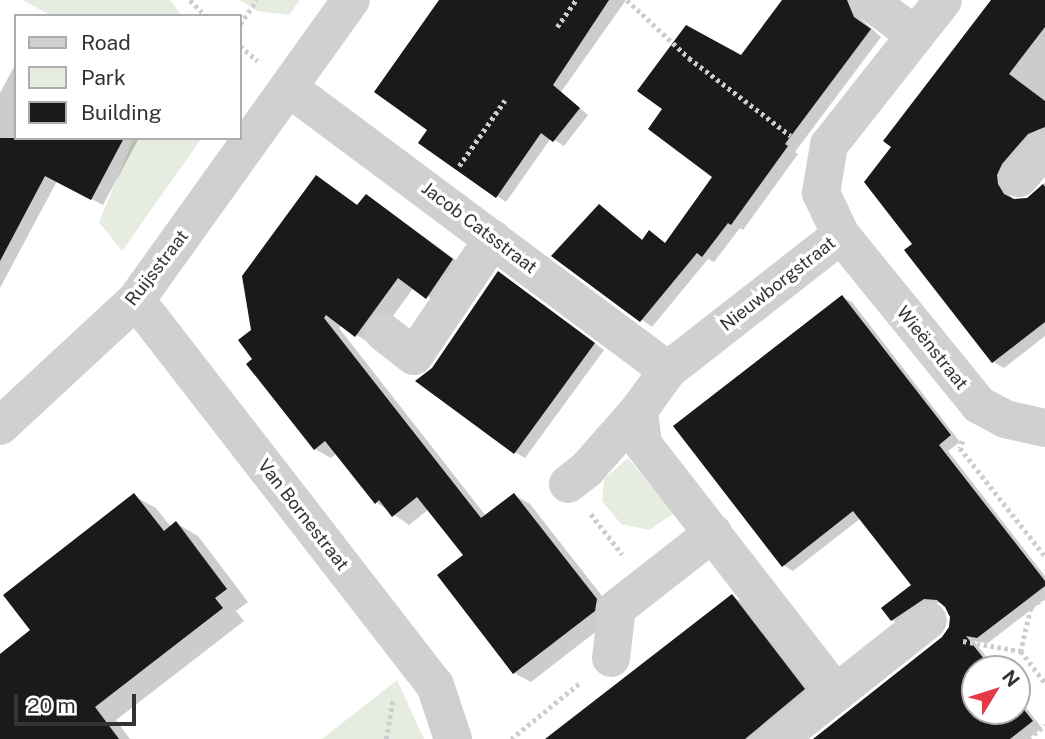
<!DOCTYPE html>
<meta charset="utf-8">
<style>
body{margin:0}
#map{position:relative;width:1045px;height:739px;overflow:hidden;background:#fff;font-family:"Public Sans",sans-serif}
div>[style]{position:absolute}
.green>*{inset:0;background:#e6ecdf}
.shadow>*{inset:0;background:#0003}
.building>*{inset:0;background:#1a1a1a}
.path>*{height:4.5px;margin-top:-2.25px;transform-origin:0;background:repeating-linear-gradient(90deg,#cdcdcd 0 3.5px,transparent 0 7px)}
.minor>*{height:38px;margin:-19px;padding:0 19px;transform-origin:19px;border-radius:19px;background:#d0d0d0}
span{translate:-50% -50%;white-space:nowrap;text-align:center;line-height:1.15;-webkit-text-stroke:7px #fff;paint-order:stroke}
.street-label{font-size:18px;color:#333}
.legend{position:absolute;left:14px;top:14px;width:228px;height:126px;box-sizing:border-box;background:#fff;border:2px solid #adadad;margin:0;padding:9px 12px;list-style:none;font-size:21px;color:#333}
.legend li{display:flex;align-items:center;gap:14px;height:35px}
.legend b{width:35px;border:2px solid #adadad}
.north{position:absolute;left:961px;top:655px;width:70px;height:70px;box-sizing:border-box;background:#fff;border:2px solid #adadad;border-radius:50%;rotate:52deg;font-size:19px;font-weight:700;line-height:28px;text-align:center;color:#333}
.north::after{content:'';display:block;margin:auto;width:24px;height:32px;background:#e63946;clip-path:polygon(50% 0,100% 100%,50% 72%,0 100%)}
.scale{position:absolute;left:14px;top:694px;width:122px;height:32px;box-sizing:border-box;border:4px solid #333;border-top:0;padding-left:9px;font-size:21px;line-height:24px;white-space:nowrap;color:#333;-webkit-text-stroke:5px #fff;paint-order:stroke}
</style>
<div id="map">
<div class="green">
<i style="clip-path:polygon(22px 0,170px 0,182px 16px,52px 16px)"></i>
<i style="clip-path:polygon(240px 0,300px 0,289px 15px,257px 11px)"></i>
<i style="clip-path:polygon(134px 138px,202px 138px,122px 251px,99px 222px)"></i>
<i style="clip-path:polygon(628px 458px,674px 513px,649px 530px,621px 524px,602px 501px,604px 479px)"></i>
<i style="clip-path:polygon(397px 680px,424px 739px,322px 739px)"></i>
</div>
<div class="shadow">
<i style="clip-path:polygon(441px 0,626px 0,561px 92px,588px 115px,564px 146px,551px 138px,506px 202px,497px 196px,429px 130px)"></i>
<i style="clip-path:polygon(784px 0,859px 0,859px 17px,881px 37px,795px 152px,798px 154px,743px 230px,740px 228px,714px 262px,708px 259px,652px 327px,554px 256px,599px 206px,643px 240px,649px 232px,666px 244px,715px 176px,742px 57px)"></i>
<i style="clip-path:polygon(993px 0,1045px 0,1045px 135px,1008px 192px,1014px 200px,1028px 200px,1045px 182px,1045px 336px,1004px 368px,993px 362px,906px 251px,915px 244px,893px 146px)"></i>
<i style="clip-path:polygon(15px 65px,16px 138px,139px 138px,103px 205px,57px 181px,0 288px,0 93px)"></i>
<i style="clip-path:polygon(317px 177px,359px 206px,366px 196px,382px 206px,468px 269px,443px 306px,414px 287px,372px 345px,342px 325px,339px 328px,486px 516px,514px 495px,530px 504px,613px 610px,611px 620px,531px 682px,514px 673px,439px 575px,465px 556px,429px 509px,409px 525px,376px 502px,337px 453px,331px 458px,315px 449px,255px 359px,253px 331px)"></i>
<i style="clip-path:polygon(508px 279px,604px 350px,525px 458px,515px 452px,433px 369px)"></i>
<i style="clip-path:polygon(842px 297px,852px 302px,960px 442px,948px 451px,1045px 576px,1045px 599px,988px 643px,974px 641px,996px 669px,975px 669px,975px 711px,1017px 711px,1017px 696px,1042px 728px,1028px 739px,816px 739px,943px 638px,950px 629px,951px 617px,944px 604px,937px 603px,926px 608px,902px 626px,892px 620px,914px 585px,861px 518px,793px 571px,783px 565px)"></i>
<i style="clip-path:polygon(134px 496px,156px 508px,171px 527px,176px 523px,198px 536px,248px 602px,236px 611px,244px 621px,116px 720px,130px 739px,0 739px,0 656px,33px 630px)"></i>
<i style="clip-path:polygon(732px 596px,742px 602px,815px 696px,767px 739px,548px 739px)"></i>
</div>
<div class="building">
<i style="clip-path:polygon(439px 0,609px 0,553px 85px,580px 108px,553px 142px,541px 133px,496px 198px,418px 143px,427px 130px,374px 92px)"></i>
<i style="clip-path:polygon(782px 0,847px 0,854px 17px,871px 29px,785px 144px,788px 146px,731px 225px,728px 223px,702px 257px,697px 253px,640px 322px,551px 256px,599px 204px,642px 240px,649px 230px,665px 243px,712px 177px,648px 129px,662px 109px,637px 91px,686px 25px,741px 55px)"></i>
<i style="clip-path:polygon(991px 0,1045px 0,1045px 27px,1009px 74px,1045px 101px,1045px 127px,1028px 134px,1002px 164px,997px 175px,998px 184px,1004px 194px,1014px 199px,1027px 198px,1043px 184px,1045px 187px,1045px 322px,992px 363px,904px 250px,912px 244px,864px 182px,891px 147px,883px 141px)"></i>
<i style="clip-path:polygon(0 138px,124px 138px,91px 200px,45px 176px,0 261px)"></i>
<i style="clip-path:polygon(316px 175px,357px 205px,366px 194px,453px 259px,426px 299px,398px 278px,355px 337px,326px 315px,324px 318px,481px 518px,514px 493px,597px 599px,595px 611px,513px 674px,437px 575px,463px 555px,417px 497px,392px 517px,379px 500px,375px 504px,325px 441px,314px 450px,246px 364px,252px 359px,238px 340px,251px 330px,242px 276px)"></i>
<i style="clip-path:polygon(498px 271px,595px 343px,514px 454px,415px 381px,432px 368px)"></i>
<i style="clip-path:polygon(842px 295px,951px 435px,939px 445px,1045px 581px,1045px 586px,977px 638px,966px 636px,992px 669px,975px 669px,975px 711px,1017px 711px,1017px 701px,1033px 721px,1010px 739px,813px 739px,942px 637px,949px 627px,950px 617px,945px 607px,937px 600px,924px 599px,891px 621px,881px 608px,911px 585px,853px 511px,782px 567px,673px 426px)"></i>
<i style="clip-path:polygon(134px 493px,164px 531px,176px 521px,227px 589px,215px 598px,223px 608px,95px 707px,119px 739px,0 739px,0 654px,30px 630px,3px 595px)"></i>
<i style="clip-path:polygon(732px 594px,805px 689px,745px 739px,545px 739px)"></i>
</div>
<div class="path">
<i style="left:190px;top:0;width:23px;rotate:45deg"></i>
<i style="left:627px;top:0;width:85px;rotate:43.1deg"></i>
<i style="left:689px;top:58px;width:128px;rotate:37.4deg"></i>
<i style="left:240px;top:24px;width:29px;rotate:-55deg"></i>
<i style="left:557px;top:27px;width:33px;rotate:-55deg"></i>
<i style="left:240px;top:46px;width:23px;rotate:40deg"></i>
<i style="left:459px;top:166px;width:80px;rotate:-55.1deg"></i>
<i style="left:963px;top:441px;width:8px;rotate:113deg"></i>
<i style="left:960px;top:448px;width:137px;rotate:51.8deg"></i>
<i style="left:591px;top:514px;width:51px;rotate:52.2deg"></i>
<i style="left:1045px;top:597px;width:18px;rotate:142deg"></i>
<i style="left:1031px;top:608px;width:44px;rotate:103.1deg"></i>
<i style="left:1021px;top:651px;width:40px;rotate:53deg"></i>
<i style="left:963px;top:641px;width:59px;rotate:9.8deg"></i>
<i style="left:386px;top:739px;width:42px;rotate:-80.3deg"></i>
<i style="left:511px;top:739px;width:90px;rotate:-39.2deg"></i>
<i style="left:1028px;top:739px;width:22px;rotate:-39deg"></i>
</div>
<div class="minor">
<i style="left:868px;top:0;width:59px;rotate:36.7deg"></i>
<i style="left:289px;top:88px;width:472px;rotate:36.7deg"></i>
<i style="left:1019px;top:178px;width:40px;rotate:-49deg"></i>
<i style="left:841px;top:235px;width:219px;rotate:50.9deg"></i>
<i style="left:979px;top:405px;width:30px;rotate:28deg"></i>
<i style="left:1005px;top:419px;width:41px;rotate:12.7deg"></i>
<i style="left:136px;top:300px;width:487px;rotate:52.2deg"></i>
<i style="left:435px;top:685px;width:57px;rotate:71.6deg"></i>
<i style="left:383px;top:332px;width:39px;rotate:38deg"></i>
<i style="left:414px;top:356px;width:141px;rotate:-56deg"></i>
<i style="left:0;top:426px;width:185px;rotate:-42.8deg"></i>
<i style="left:136px;top:300px;width:369px;rotate:-54.4deg"></i>
<i style="left:568px;top:484px;width:24px;rotate:-38deg"></i>
<i style="left:587px;top:469px;width:79px;rotate:-48.6deg"></i>
<i style="left:611px;top:658px;width:50px;rotate:-83.2deg"></i>
<i style="left:617px;top:608px;width:122px;rotate:-38deg"></i>
<i style="left:836px;top:693px;width:315px;rotate:-127.8deg"></i>
<i style="left:643px;top:444px;width:34px;rotate:-97deg"></i>
<i style="left:639px;top:410px;width:49px;rotate:-54.1deg"></i>
<i style="left:668px;top:370px;width:219px;rotate:-38deg"></i>
<i style="left:841px;top:235px;width:47px;rotate:-115.5deg"></i>
<i style="left:821px;top:193px;width:49px;rotate:-80.5deg"></i>
<i style="left:829px;top:145px;width:184px;rotate:-51.8deg"></i>
<i style="left:778px;top:739px;width:191px;rotate:-38.4deg"></i>
</div>
<div class="street-label">
<span style="left:479px;top:228px;rotate:37deg">Jacob Catsstraat</span>
<span style="left:157px;top:268px;rotate:-52deg">Ruijsstraat</span>
<span style="left:778px;top:284px;rotate:-38deg">Nieuwborgstraat</span>
<span style="left:932px;top:348px;rotate:51deg">Wieënstraat</span>
<span style="left:303px;top:515px;rotate:52deg">Van Bornestraat</span>
</div>
<ul class="legend">
<li><b style="height:9px;background:#d0d0d0"></b>Road</li>
<li><b style="height:19px;background:#e6ecdf"></b>Park</li>
<li><b style="height:19px;background:#1a1a1a"></b>Building</li>
</ul>
<div class="north">N</div>
<div class="scale">20 m</div>
</div>
